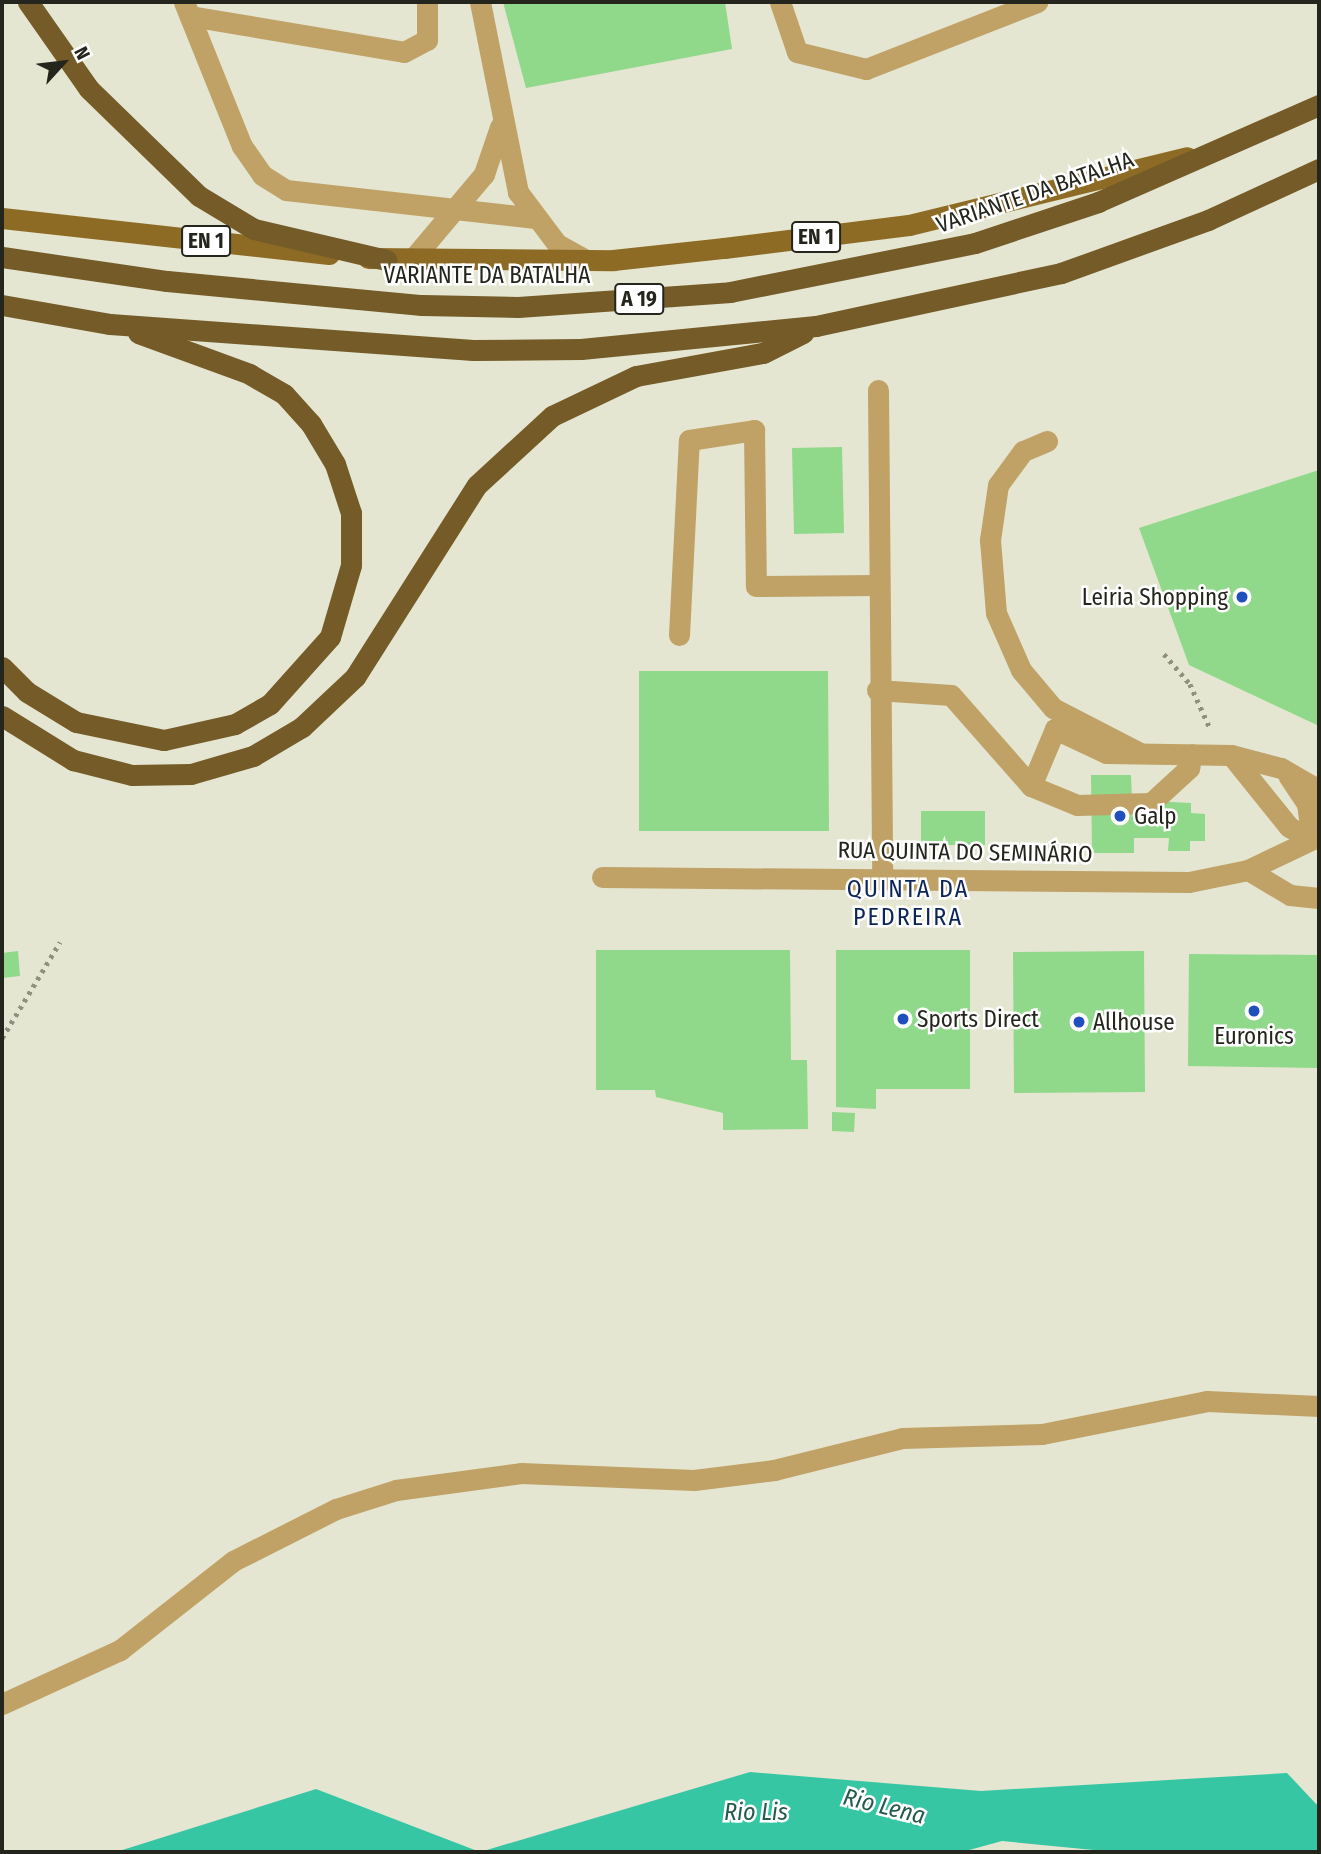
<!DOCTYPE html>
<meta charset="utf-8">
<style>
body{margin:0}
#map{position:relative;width:1321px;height:1854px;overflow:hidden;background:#e4e6d1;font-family:"Fira Sans Condensed",sans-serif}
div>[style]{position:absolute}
.water>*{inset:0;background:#37c6a4}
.building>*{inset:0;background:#90d88a}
.path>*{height:4.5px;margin-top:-2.25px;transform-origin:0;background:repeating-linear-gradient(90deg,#8e9081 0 3.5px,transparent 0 8.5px)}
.minor>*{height:21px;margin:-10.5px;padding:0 10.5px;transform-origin:10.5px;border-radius:10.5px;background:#c0a166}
.major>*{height:21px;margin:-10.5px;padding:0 10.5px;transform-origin:10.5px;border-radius:10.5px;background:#8d6b25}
.highway>*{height:21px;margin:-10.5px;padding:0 10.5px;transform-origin:10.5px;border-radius:10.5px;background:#745b28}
.dots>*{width:19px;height:19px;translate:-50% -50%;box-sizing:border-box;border:4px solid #fff;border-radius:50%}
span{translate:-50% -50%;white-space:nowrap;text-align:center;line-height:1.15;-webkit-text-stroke:5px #fff;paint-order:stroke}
.shield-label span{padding:2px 5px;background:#fff;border:2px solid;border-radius:5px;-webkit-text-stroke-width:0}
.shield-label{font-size:21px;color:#24251d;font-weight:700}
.street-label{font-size:23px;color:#24251d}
.poi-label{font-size:23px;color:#24251d}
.right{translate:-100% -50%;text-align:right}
.left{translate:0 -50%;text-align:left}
.neighbourhood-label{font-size:24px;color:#0d2459;letter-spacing:2px}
.water-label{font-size:24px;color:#235a4b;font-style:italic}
.frame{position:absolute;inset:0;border:4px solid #24251d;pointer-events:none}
.north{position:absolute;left:28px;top:28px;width:70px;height:70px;-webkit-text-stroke:5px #fff;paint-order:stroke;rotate:63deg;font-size:19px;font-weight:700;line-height:28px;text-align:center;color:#24251d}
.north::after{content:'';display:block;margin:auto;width:24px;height:32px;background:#24251d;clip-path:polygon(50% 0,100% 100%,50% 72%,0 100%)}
</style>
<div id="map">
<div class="water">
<i style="clip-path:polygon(750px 1772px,981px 1791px,1287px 1773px,1319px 1807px,1319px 1852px,1114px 1852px,1002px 1841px,962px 1852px,116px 1852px,316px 1789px,480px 1852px)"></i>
</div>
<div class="building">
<i style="clip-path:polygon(503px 2px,725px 2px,732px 49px,526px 88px)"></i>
<i style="clip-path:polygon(842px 447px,844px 533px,794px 534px,792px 448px)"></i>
<i style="clip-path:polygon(1319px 470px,1319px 726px,1189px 665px,1139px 528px)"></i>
<i style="clip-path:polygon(639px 671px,828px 671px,829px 831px,639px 831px)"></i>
<i style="clip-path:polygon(1091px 775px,1131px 775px,1132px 800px,1191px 803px,1191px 813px,1205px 814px,1205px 841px,1190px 841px,1190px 851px,1168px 851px,1169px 838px,1134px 838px,1134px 853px,1092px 853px)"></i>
<i style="clip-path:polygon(921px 811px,985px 811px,985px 845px,921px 845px)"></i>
<i style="clip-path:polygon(596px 950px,790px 950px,791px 1060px,807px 1060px,808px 1129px,723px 1130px,723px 1113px,656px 1097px,655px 1090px,596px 1090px)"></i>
<i style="clip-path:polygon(836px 950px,970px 950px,970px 1089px,876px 1089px,876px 1109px,836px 1107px)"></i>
<i style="clip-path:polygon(18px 951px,20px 976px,2px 978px,2px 953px)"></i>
<i style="clip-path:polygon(1144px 951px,1145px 1092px,1014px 1093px,1013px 952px)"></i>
<i style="clip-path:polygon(1189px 954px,1319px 955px,1319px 1068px,1188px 1066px)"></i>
<i style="clip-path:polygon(832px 1112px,855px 1113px,854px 1132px,832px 1131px)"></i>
</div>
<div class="path">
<i style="left:1164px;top:654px;width:40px;rotate:49deg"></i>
<i style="left:1190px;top:684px;width:48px;rotate:65.6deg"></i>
<i style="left:2px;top:1038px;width:112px;rotate:-58.9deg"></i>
</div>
<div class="minor">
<i style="left:184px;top:2px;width:155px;rotate:68.1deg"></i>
<i style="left:242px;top:146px;width:35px;rotate:55deg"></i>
<i style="left:262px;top:175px;width:28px;rotate:32deg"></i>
<i style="left:286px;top:190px;width:251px;rotate:6.4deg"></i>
<i style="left:480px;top:2px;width:194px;rotate:78.7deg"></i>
<i style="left:518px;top:192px;width:65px;rotate:53.1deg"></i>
<i style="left:557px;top:244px;width:33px;rotate:29deg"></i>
<i style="left:780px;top:2px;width:53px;rotate:71.2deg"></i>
<i style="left:797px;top:52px;width:71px;rotate:13.8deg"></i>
<i style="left:866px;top:69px;width:184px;rotate:-21.4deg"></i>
<i style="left:190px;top:16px;width:217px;rotate:9.5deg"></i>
<i style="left:404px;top:52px;width:26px;rotate:-28deg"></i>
<i style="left:427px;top:40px;width:38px;rotate:-90deg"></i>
<i style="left:411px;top:261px;width:114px;rotate:-50deg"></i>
<i style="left:484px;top:174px;width:50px;rotate:-71.2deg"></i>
<i style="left:878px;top:390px;width:487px;rotate:89.5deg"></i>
<i style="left:1047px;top:441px;width:26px;rotate:157deg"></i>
<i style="left:1023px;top:451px;width:42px;rotate:126.3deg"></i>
<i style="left:998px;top:485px;width:56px;rotate:98.3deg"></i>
<i style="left:990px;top:540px;width:73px;rotate:85.3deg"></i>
<i style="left:996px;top:613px;width:62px;rotate:66.3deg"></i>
<i style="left:1021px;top:670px;width:50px;rotate:49.9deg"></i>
<i style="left:1053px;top:708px;width:96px;rotate:27.4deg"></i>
<i style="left:679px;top:635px;width:195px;rotate:-87.1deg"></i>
<i style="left:689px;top:440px;width:66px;rotate:-8.7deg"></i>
<i style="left:754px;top:430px;width:156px;rotate:89.3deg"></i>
<i style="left:756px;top:586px;width:120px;rotate:-0.5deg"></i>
<i style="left:877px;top:690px;width:74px;rotate:3.9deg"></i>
<i style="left:951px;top:695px;width:121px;rotate:48.7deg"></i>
<i style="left:1031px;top:786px;width:50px;rotate:22.4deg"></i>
<i style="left:1077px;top:805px;width:74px;rotate:-1.5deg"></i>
<i style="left:1151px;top:803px;width:52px;rotate:-42.6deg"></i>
<i style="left:1189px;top:768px;width:14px;rotate:-78deg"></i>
<i style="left:1231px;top:755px;width:92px;rotate:51.1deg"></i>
<i style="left:1289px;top:827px;width:26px;rotate:28deg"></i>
<i style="left:1289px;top:777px;width:32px;rotate:56deg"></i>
<i style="left:1307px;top:804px;width:35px;rotate:82deg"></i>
<i style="left:1031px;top:786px;width:62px;rotate:-67.2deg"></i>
<i style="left:1055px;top:729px;width:56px;rotate:25.2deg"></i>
<i style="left:1106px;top:753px;width:125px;rotate:0.9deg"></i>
<i style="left:1231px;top:755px;width:52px;rotate:14.6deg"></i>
<i style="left:1281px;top:768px;width:44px;rotate:30.1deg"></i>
<i style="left:1248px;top:870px;width:49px;rotate:30.8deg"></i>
<i style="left:1290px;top:895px;width:29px;rotate:6deg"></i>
<i style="left:602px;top:877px;width:587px;rotate:0.49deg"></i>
<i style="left:1189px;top:882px;width:60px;rotate:-11.5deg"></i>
<i style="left:1248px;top:870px;width:79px;rotate:-25.6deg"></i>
<i style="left:2px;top:1704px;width:130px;rotate:-24.6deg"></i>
<i style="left:120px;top:1650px;width:144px;rotate:-38.2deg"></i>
<i style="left:233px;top:1561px;width:115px;rotate:-26.8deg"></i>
<i style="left:336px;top:1509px;width:63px;rotate:-17.6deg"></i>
<i style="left:396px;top:1490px;width:126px;rotate:-7.7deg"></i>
<i style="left:521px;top:1473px;width:173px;rotate:2.3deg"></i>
<i style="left:694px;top:1480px;width:81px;rotate:-7.1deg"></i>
<i style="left:774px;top:1470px;width:132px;rotate:-14deg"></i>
<i style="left:902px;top:1438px;width:140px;rotate:-1.6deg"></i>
<i style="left:1042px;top:1434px;width:168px;rotate:-11.3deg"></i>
<i style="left:1207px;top:1401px;width:112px;rotate:2.6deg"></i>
</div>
<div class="major">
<i style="left:2px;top:218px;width:329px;rotate:6.3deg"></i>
<i style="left:368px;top:258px;width:245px;rotate:0.5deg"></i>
<i style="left:613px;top:260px;width:112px;rotate:-6.2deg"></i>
<i style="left:724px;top:248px;width:186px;rotate:-7.1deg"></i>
<i style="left:909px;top:225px;width:286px;rotate:-13.7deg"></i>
</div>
<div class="highway">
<i style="left:28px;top:2px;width:106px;rotate:55deg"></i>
<i style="left:89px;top:89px;width:153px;rotate:44.2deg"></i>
<i style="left:199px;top:196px;width:64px;rotate:31deg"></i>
<i style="left:254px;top:229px;width:136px;rotate:13.2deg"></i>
<i style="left:2px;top:257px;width:167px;rotate:8.3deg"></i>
<i style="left:167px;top:281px;width:256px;rotate:5.4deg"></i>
<i style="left:422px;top:305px;width:96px;rotate:1.2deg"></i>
<i style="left:518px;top:307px;width:213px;rotate:-4deg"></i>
<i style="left:730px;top:292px;width:250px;rotate:-11.3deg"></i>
<i style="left:975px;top:243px;width:130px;rotate:-18.4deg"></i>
<i style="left:1098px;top:202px;width:241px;rotate:-23.7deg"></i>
<i style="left:2px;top:305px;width:110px;rotate:10deg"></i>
<i style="left:110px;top:324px;width:364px;rotate:4.1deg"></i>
<i style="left:473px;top:350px;width:108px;rotate:-0.5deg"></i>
<i style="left:581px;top:349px;width:236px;rotate:-5.6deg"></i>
<i style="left:816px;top:326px;width:251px;rotate:-12.2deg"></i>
<i style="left:1061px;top:273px;width:156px;rotate:-19.8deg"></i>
<i style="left:1208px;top:220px;width:122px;rotate:-24.7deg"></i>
<i style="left:2px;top:667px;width:35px;rotate:45deg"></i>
<i style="left:27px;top:692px;width:57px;rotate:31.5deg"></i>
<i style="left:76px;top:722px;width:90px;rotate:11.6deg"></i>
<i style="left:164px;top:740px;width:73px;rotate:-12.7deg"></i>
<i style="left:235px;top:724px;width:40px;rotate:-29.7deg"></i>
<i style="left:270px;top:704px;width:90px;rotate:-48.2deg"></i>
<i style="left:330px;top:637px;width:75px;rotate:-73.7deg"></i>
<i style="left:351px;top:565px;width:52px;rotate:-90deg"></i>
<i style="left:351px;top:513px;width:52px;rotate:-108.1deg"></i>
<i style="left:335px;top:464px;width:47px;rotate:-121deg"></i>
<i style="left:311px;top:424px;width:40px;rotate:-132deg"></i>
<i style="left:284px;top:394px;width:39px;rotate:-150deg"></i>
<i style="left:250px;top:374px;width:119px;rotate:-159.9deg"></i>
<i style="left:2px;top:716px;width:84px;rotate:31.8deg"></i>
<i style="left:73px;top:760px;width:61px;rotate:14.3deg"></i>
<i style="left:132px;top:775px;width:59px;rotate:-1deg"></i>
<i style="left:191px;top:774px;width:65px;rotate:-16.2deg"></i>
<i style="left:253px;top:756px;width:57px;rotate:-30.6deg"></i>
<i style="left:302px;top:727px;width:73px;rotate:-43.3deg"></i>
<i style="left:355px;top:677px;width:227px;rotate:-57.6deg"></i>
<i style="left:477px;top:485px;width:102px;rotate:-42.6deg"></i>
<i style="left:552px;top:416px;width:93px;rotate:-25.5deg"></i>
<i style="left:636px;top:376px;width:129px;rotate:-10.3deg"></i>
<i style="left:763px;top:353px;width:45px;rotate:-26.6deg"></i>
</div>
<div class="dots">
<i style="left:1242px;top:597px;background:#2150be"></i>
<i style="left:1120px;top:816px;background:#2150be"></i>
<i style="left:1254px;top:1011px;background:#2150be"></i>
<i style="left:903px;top:1019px;background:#2150be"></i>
<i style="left:1079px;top:1022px;background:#2150be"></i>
</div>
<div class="shield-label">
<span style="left:816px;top:237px">EN 1</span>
<span style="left:206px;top:241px">EN 1</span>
<span style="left:639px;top:299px">A 19</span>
</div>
<div class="street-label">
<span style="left:1035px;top:192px;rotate:-19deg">VARIANTE DA BATALHA</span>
<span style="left:487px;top:275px">VARIANTE DA BATALHA</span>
<span style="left:965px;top:852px;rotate:1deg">RUA QUINTA DO SEMINÁRIO</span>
</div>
<div class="poi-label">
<span class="right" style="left:1228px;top:597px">Leiria Shopping</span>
<span class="left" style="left:1134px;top:816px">Galp</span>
<span class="left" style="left:917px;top:1019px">Sports Direct</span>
<span class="left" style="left:1093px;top:1022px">Allhouse</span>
<span style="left:1254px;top:1036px">Euronics</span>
</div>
<div class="neighbourhood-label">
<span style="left:908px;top:904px">QUINTA DA<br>PEDREIRA</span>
</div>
<div class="water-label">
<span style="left:884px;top:1807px;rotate:14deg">Rio Lena</span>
<span style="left:756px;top:1813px">Rio Lis</span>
</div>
<div class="frame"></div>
<div class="north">N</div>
</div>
